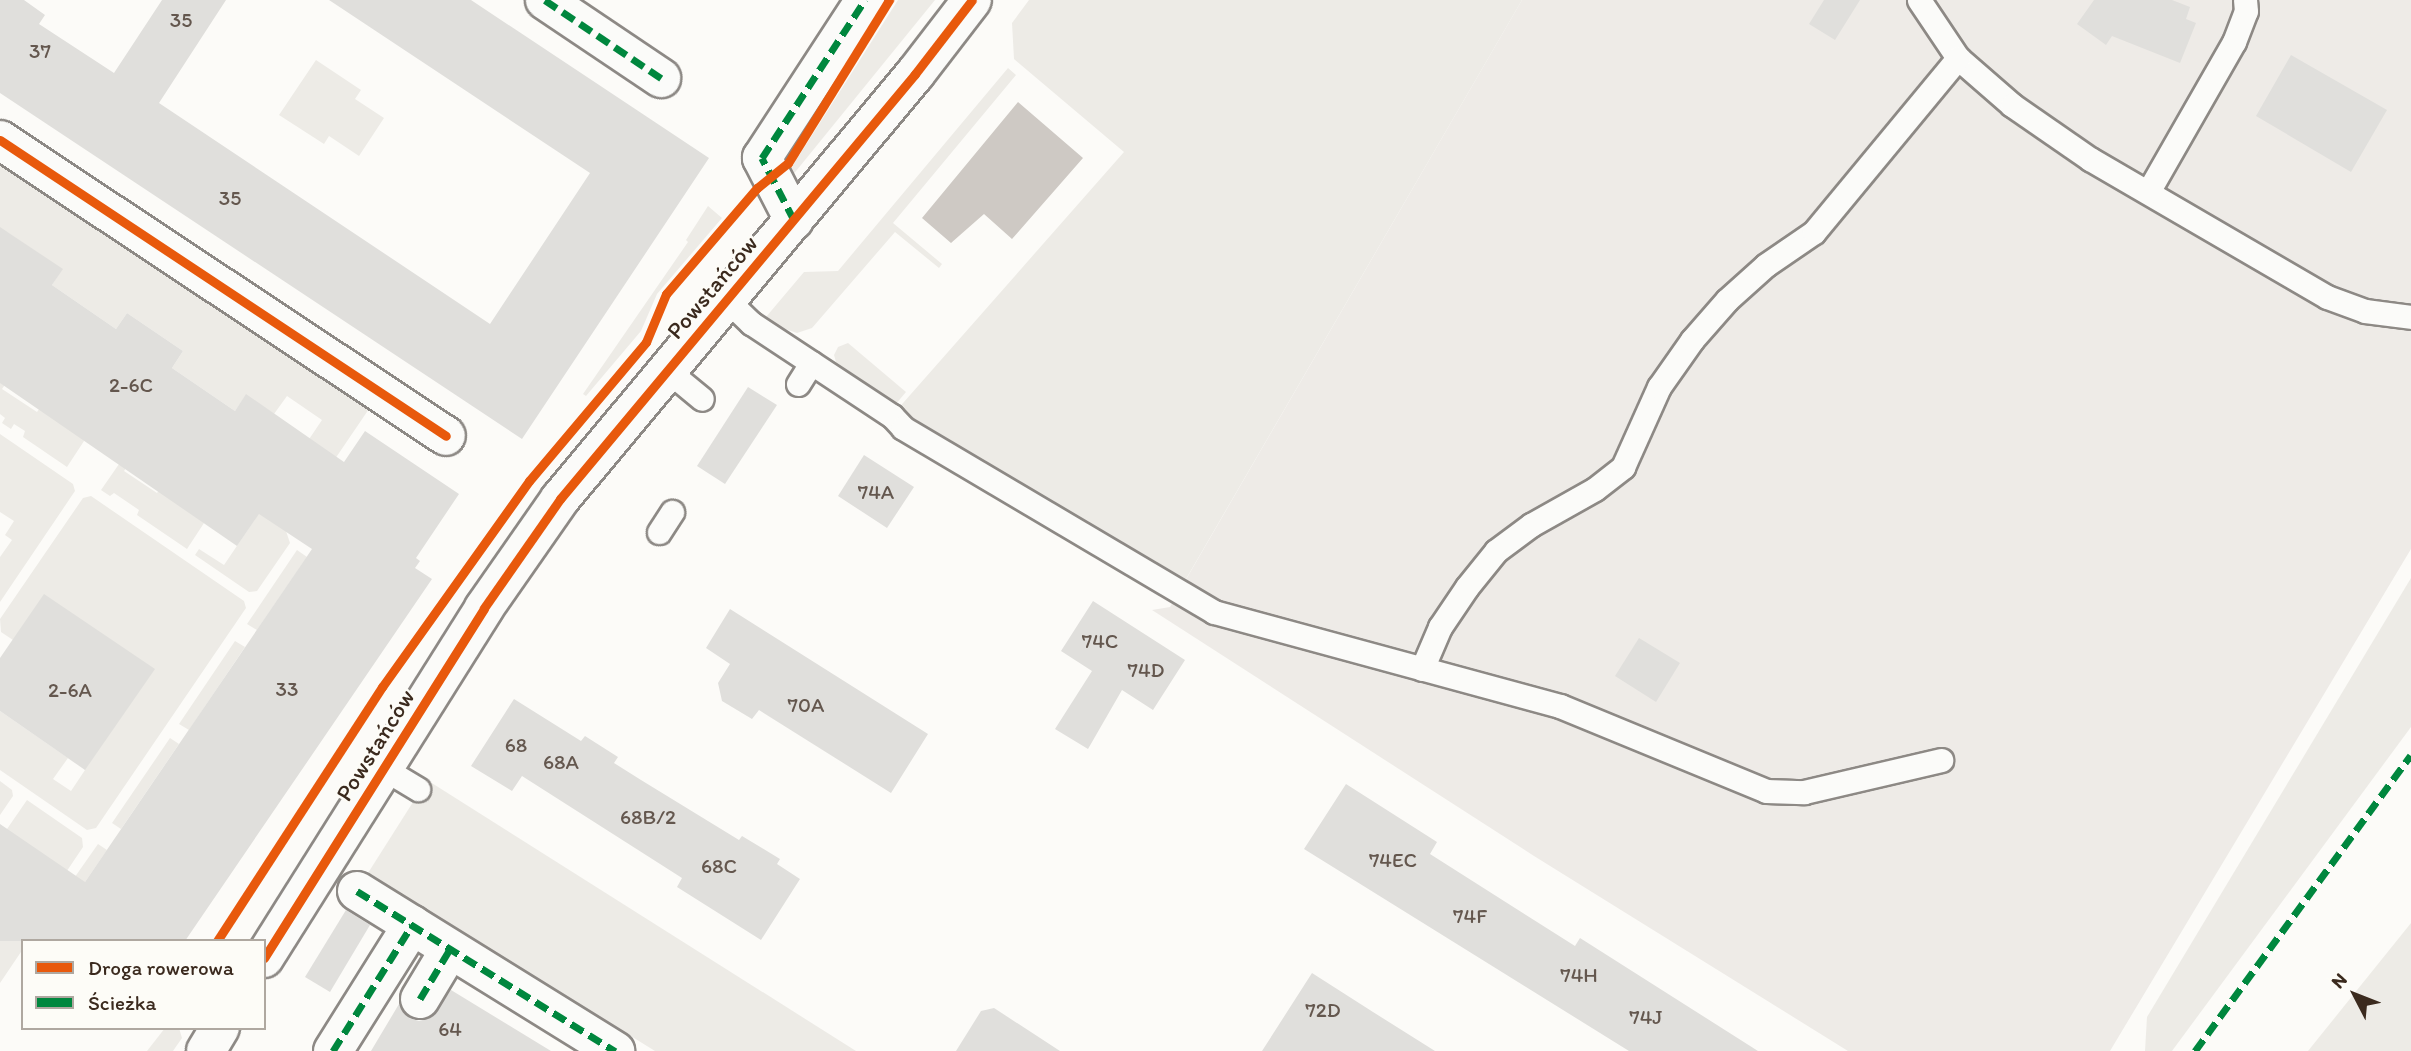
<!DOCTYPE html>
<meta charset="utf-8">
<style>
body{margin:0}
#map{position:relative;width:2411px;height:1051px;overflow:hidden;background:#fcfbf8;font-family:Itim,sans-serif}
div>[style]{position:absolute}
.built>*{inset:0;background:#eeebe7}
.green>*{inset:0;background:#edebe6}
.water>*{inset:0;background:#cec9c4}
.building>*{inset:0;background:#e0dfdc}
.roads{filter:drop-shadow(2px 0 #8d8985) drop-shadow(-2px 0 #8d8985) drop-shadow(0 2px #8d8985) drop-shadow(0 -2px #8d8985)}
.lane>*{height:23px;margin:-11.5px;padding:0 11.5px;transform-origin:11.5px;border-radius:11.5px;background:#fbfbf9}
.street>*{height:38px;margin:-19px;padding:0 19px;transform-origin:19px;border-radius:19px;background:#fbfbf9}
.secondary>*{height:38px;margin:-19px;padding:0 19px;transform-origin:19px;border-radius:19px;background:#fbfbf9}
.quiet>*{height:7px;margin-top:-3.5px;transform-origin:0;background:repeating-linear-gradient(90deg,#00873e 0 14px,transparent 0 21px)}
.cycleway>*{height:9px;margin:-4.5px;padding:0 4.5px;transform-origin:4.5px;border-radius:4.5px;background:#e8590c}
span{translate:-50% -50%;white-space:nowrap;text-align:center;line-height:1.15;-webkit-text-stroke:5px #fdfcf7;paint-order:stroke}
.number-label{font-size:21px;color:#64574e}
.number-label span{-webkit-text-stroke-width:0}
.street-label{font-size:24px;color:#3b2a1e}
.legend{position:absolute;left:21px;top:939px;width:245px;height:91px;box-sizing:border-box;background:#fdfcf7;border:2px solid #afa8a0;margin:0;padding:9px 12px;list-style:none;font-size:21px;color:#3b2a1e}
.legend li{display:flex;align-items:center;gap:14px;height:35px}
.legend b{width:35px;border:2px solid #afa8a0}
.north{position:absolute;left:2320px;top:960px;width:70px;height:70px;-webkit-text-stroke:5px #fdfcf7;paint-order:stroke;rotate:312deg;font-size:19px;font-weight:700;line-height:28px;text-align:center;color:#3b2a1e}
.north::after{content:'';display:block;margin:auto;width:24px;height:32px;background:#3b2a1e;clip-path:polygon(50% 0,100% 100%,50% 72%,0 100%)}
</style>
<div id="map">
<div class="built">
<i style="clip-path:polygon(1522px 0,2411px 0,2411px 549px,2110px 1051px,1848px 1051px,1534px 856px,1152px 610px,1170px 607px)"></i>
</div>
<div class="green">
<i style="clip-path:polygon(898px 0,935px 0,792px 176px,788px 173px)"></i>
<i style="clip-path:polygon(1029px 0,1522px 0,1186px 579px,896px 411px,1124px 152px,1014px 59px,1012px 23px)"></i>
<i style="clip-path:polygon(316px 60px,361px 90px,355px 99px,384px 118px,359px 156px,329px 136px,324px 144px,279px 115px)"></i>
<i style="clip-path:polygon(1008px 68px,1016px 75px,893px 223px,942px 264px,939px 268px,895px 232px,812px 328px,797px 333px,782px 328px,766px 317px,804px 272px,838px 271px)"></i>
<i style="clip-path:polygon(0 163px,371px 406px,286px 531px,290px 543px,257px 591px,249px 592px,195px 555px,199px 549px,224px 565px,322px 420px,287px 396px,274px 414px,246px 395px,235px 411px,172px 368px,183px 351px,127px 313px,116px 329px,52px 285px,62px 269px,7px 232px,0 242px)"></i>
<i style="clip-path:polygon(708px 206px,722px 218px,657px 294px,641px 331px,586px 396px,583px 394px,688px 242px,686px 240px)"></i>
<i style="clip-path:polygon(848px 343px,906px 392px,895px 405px,836px 362px,834px 355px,838px 347px)"></i>
<i style="clip-path:polygon(29px 349px,2px 389px,37px 412px,64px 373px,84px 441px,67px 467px,23px 437px,25px 431px,14px 424px,11px 429px,2px 423px,5px 418px,0 414px,0 380px)"></i>
<i style="clip-path:polygon(144px 428px,151px 432px,124px 471px,157px 493px,184px 455px,204px 523px,187px 549px,137px 515px,139px 510px,114px 493px,110px 496px,101px 490px)"></i>
<i style="clip-path:polygon(0 434px,73px 484px,75px 491px,0 602px,0 557px,12px 540px,5px 535px,14px 521px,0 512px)"></i>
<i style="clip-path:polygon(91px 496px,244px 601px,246px 608px,96px 828px,87px 830px,0 770px,0 711px,68px 758px,53px 779px,71px 791px,85px 770px,13px 640px,1px 632px,0 619px,83px 498px)"></i>
<i style="clip-path:polygon(297px 550px,307px 557px,257px 630px,247px 624px)"></i>
<i style="clip-path:polygon(2411px 578px,2411px 727px,2172px 1051px,2145px 1051px,2147px 1017px)"></i>
<i style="clip-path:polygon(235px 641px,245px 647px,189px 730px,179px 724px)"></i>
<i style="clip-path:polygon(170px 738px,179px 744px,121px 829px,112px 823px)"></i>
<i style="clip-path:polygon(427px 780px,856px 1051px,655px 1051px,368px 873px)"></i>
<i style="clip-path:polygon(0 781px,12px 790px,13px 796px,0 815px)"></i>
<i style="clip-path:polygon(27px 800px,82px 838px,83px 847px,30px 926px,23px 941px,23px 949px,0 983px,0 908px,7px 829px)"></i>
<i style="clip-path:polygon(98px 844px,107px 850px,54px 927px,44px 921px)"></i>
<i style="clip-path:polygon(2411px 923px,2411px 1051px,2308px 1051px)"></i>
<i style="clip-path:polygon(165px 1028px,179px 1028px,182px 1038px,173px 1051px,147px 1051px)"></i>
</div>
<div class="water">
<i style="clip-path:polygon(1018px 102px,1083px 158px,1012px 239px,984px 214px,951px 243px,922px 218px)"></i>
</div>
<div class="building">
<i style="clip-path:polygon(0 0,24px 0,45px 15px,39px 24px,114px 73px,162px 0,226px 0,159px 103px,490px 324px,590px 173px,329px 0,471px 0,709px 158px,522px 439px,0 93px)"></i>
<i style="clip-path:polygon(1824px 0,1860px 0,1835px 40px,1809px 24px)"></i>
<i style="clip-path:polygon(2094px 0,2172px 0,2190px 7px,2186px 19px,2196px 23px,2180px 63px,2112px 36px,2106px 45px,2077px 24px)"></i>
<i style="clip-path:polygon(2291px 55px,2387px 110px,2351px 172px,2256px 116px)"></i>
<i style="clip-path:polygon(0 227px,63px 269px,52px 285px,116px 329px,127px 313px,183px 351px,172px 368px,235px 411px,246px 394px,344px 462px,365px 431px,459px 494px,416px 558px,420px 561px,415px 568px,432px 579px,185px 941px,0 941px,0 824px,85px 882px,312px 549px,259px 514px,237px 546px,0 383px)"></i>
<i style="clip-path:polygon(748px 387px,777px 405px,725px 484px,697px 466px)"></i>
<i style="clip-path:polygon(864px 455px,914px 487px,887px 528px,838px 496px)"></i>
<i style="clip-path:polygon(44px 594px,155px 669px,85px 770px,0 711px,0 658px)"></i>
<i style="clip-path:polygon(1093px 601px,1185px 660px,1153px 710px,1122px 690px,1088px 749px,1055px 729px,1092px 671px,1061px 651px)"></i>
<i style="clip-path:polygon(730px 609px,928px 734px,891px 793px,759px 710px,752px 719px,722px 701px,718px 683px,730px 664px,706px 648px)"></i>
<i style="clip-path:polygon(1639px 638px,1680px 663px,1656px 702px,1615px 676px)"></i>
<i style="clip-path:polygon(514px 699px,581px 741px,585px 736px,618px 757px,614px 763px,641px 780px,739px 840px,742px 836px,780px 859px,777px 864px,800px 879px,761px 940px,677px 887px,682px 878px,522px 776px,512px 791px,471px 766px)"></i>
<i style="clip-path:polygon(1346px 784px,1437px 842px,1430px 854px,1575px 946px,1580px 938px,1758px 1051px,1629px 1051px,1304px 849px)"></i>
<i style="clip-path:polygon(346px 910px,370px 925px,330px 992px,305px 977px)"></i>
<i style="clip-path:polygon(1312px 973px,1373px 1012px,1435px 1051px,1262px 1051px)"></i>
<i style="clip-path:polygon(451px 990px,551px 1051px,371px 1051px,399px 1004px,409px 1018px,419px 1021px,430px 1018px)"></i>
<i style="clip-path:polygon(994px 1008px,1060px 1051px,956px 1051px,981px 1011px)"></i>
</div>
<div class="roads">
<div class="lane">
<i style="left:1919px;top:0;width:70px;rotate:56.1deg"></i>
<i style="left:1958px;top:58px;width:72px;rotate:41deg"></i>
<i style="left:2012px;top:105px;width:95px;rotate:34.7deg"></i>
<i style="left:2090px;top:159px;width:274px;rotate:30.2deg"></i>
<i style="left:2327px;top:297px;width:40px;rotate:20.2deg"></i>
<i style="left:2365px;top:311px;width:46px;rotate:7.4deg"></i>
<i style="left:2148px;top:192px;width:173px;rotate:-60.2deg"></i>
<i style="left:2234px;top:42px;width:33px;rotate:-69deg"></i>
<i style="left:2246px;top:11px;width:11px;rotate:-95deg"></i>
<i style="left:726px;top:299px;width:35px;rotate:44deg"></i>
<i style="left:751px;top:323px;width:169px;rotate:33.4deg"></i>
<i style="left:892px;top:416px;width:16px;rotate:47deg"></i>
<i style="left:903px;top:428px;width:361px;rotate:30.6deg"></i>
<i style="left:1214px;top:612px;width:359px;rotate:15.2deg"></i>
<i style="left:1560px;top:706px;width:223px;rotate:22.4deg"></i>
<i style="left:1766px;top:791px;width:38px;rotate:2deg"></i>
<i style="left:1804px;top:792px;width:141px;rotate:-13.1deg"></i>
<i style="left:667px;top:370px;width:45px;rotate:39.6deg"></i>
<i style="left:798px;top:384px;width:25px;rotate:-58deg"></i>
<i style="left:659px;top:532px;width:24px;rotate:-57deg"></i>
<i style="left:1422px;top:669px;width:46px;rotate:-66.8deg"></i>
<i style="left:1440px;top:627px;width:48px;rotate:-56deg"></i>
<i style="left:1467px;top:587px;width:46px;rotate:-51.1deg"></i>
<i style="left:1496px;top:551px;width:44px;rotate:-36.6deg"></i>
<i style="left:1531px;top:525px;width:73px;rotate:-29.4deg"></i>
<i style="left:1595px;top:489px;width:36px;rotate:-38deg"></i>
<i style="left:1623px;top:467px;width:88px;rotate:-65.8deg"></i>
<i style="left:1659px;top:387px;width:57px;rotate:-54.9deg"></i>
<i style="left:1692px;top:340px;width:53px;rotate:-48.8deg"></i>
<i style="left:1727px;top:300px;width:52px;rotate:-41.9deg"></i>
<i style="left:1766px;top:265px;width:58px;rotate:-34.5deg"></i>
<i style="left:1814px;top:232px;width:226px;rotate:-50.4deg"></i>
<i style="left:383px;top:768px;width:41px;rotate:31deg"></i>
</div>
<div class="street">
<i style="left:545px;top:0;width:140px;rotate:33.9deg"></i>
<i style="left:0;top:140px;width:535px;rotate:33.57deg"></i>
<i style="left:794px;top:220px;width:70px;rotate:-117.3deg"></i>
<i style="left:762px;top:158px;width:189px;rotate:-56.9deg"></i>
<i style="left:357px;top:891px;width:304px;rotate:31.8deg"></i>
<i style="left:420px;top:999px;width:58px;rotate:-59deg"></i>
<i style="left:333px;top:1051px;width:149px;rotate:-57.9deg"></i>
</div>
<div class="secondary">
<i style="left:264px;top:958px;width:413px;rotate:-57.8deg"></i>
<i style="left:484px;top:608px;width:133px;rotate:-55.1deg"></i>
<i style="left:560px;top:499px;width:554px;rotate:-50.13deg"></i>
<i style="left:915px;top:74px;width:93px;rotate:-52.4deg"></i>
<i style="left:206px;top:1051px;width:27px;rotate:-59deg"></i>
</div>
</div>
<div class="quiet">
<i style="left:545px;top:0;width:140px;rotate:33.9deg"></i>
<i style="left:794px;top:220px;width:70px;rotate:-117.3deg"></i>
<i style="left:762px;top:158px;width:189px;rotate:-56.9deg"></i>
<i style="left:357px;top:891px;width:304px;rotate:31.8deg"></i>
<i style="left:420px;top:999px;width:58px;rotate:-59deg"></i>
<i style="left:333px;top:1051px;width:149px;rotate:-57.9deg"></i>
<i style="left:2195px;top:1051px;width:366px;rotate:-53.9deg"></i>
</div>
<div class="cycleway">
<i style="left:0;top:140px;width:535px;rotate:33.57deg"></i>
<i style="left:217px;top:941px;width:303px;rotate:-57deg"></i>
<i style="left:382px;top:687px;width:253px;rotate:-54.5deg"></i>
<i style="left:529px;top:481px;width:182px;rotate:-49.9deg"></i>
<i style="left:646px;top:342px;width:52px;rotate:-67.4deg"></i>
<i style="left:666px;top:294px;width:140px;rotate:-49.4deg"></i>
<i style="left:757px;top:188px;width:40px;rotate:-39deg"></i>
<i style="left:788px;top:163px;width:192px;rotate:-58.2deg"></i>
<i style="left:264px;top:958px;width:413px;rotate:-57.8deg"></i>
<i style="left:484px;top:608px;width:133px;rotate:-55.1deg"></i>
<i style="left:560px;top:499px;width:554px;rotate:-50.13deg"></i>
<i style="left:915px;top:74px;width:93px;rotate:-52.4deg"></i>
</div>
<div class="number-label">
<span style="left:181px;top:20px">35</span>
<span style="left:40px;top:51px">37</span>
<span style="left:230px;top:198px">35</span>
<span style="left:131px;top:385px">2-6C</span>
<span style="left:876px;top:492px">74A</span>
<span style="left:1100px;top:641px">74C</span>
<span style="left:1146px;top:670px">74D</span>
<span style="left:287px;top:689px">33</span>
<span style="left:70px;top:690px">2-6A</span>
<span style="left:806px;top:705px">70A</span>
<span style="left:516px;top:745px">68</span>
<span style="left:561px;top:762px">68A</span>
<span style="left:648px;top:817px">68B/2</span>
<span style="left:1393px;top:860px">74EC</span>
<span style="left:719px;top:866px">68C</span>
<span style="left:1470px;top:916px">74F</span>
<span style="left:1579px;top:975px">74H</span>
<span style="left:1323px;top:1010px">72D</span>
<span style="left:1646px;top:1017px">74J</span>
<span style="left:450px;top:1029px">64</span>
</div>
<div class="street-label">
<span style="left:712px;top:287px;rotate:-50deg">Powstańców</span>
<span style="left:375px;top:745px;rotate:-58deg">Powstańców</span>
</div>
<ul class="legend">
<li><b style="height:9px;background:#e8590c"></b>Droga rowerowa</li>
<li><b style="height:9px;background:#00873e"></b>Ścieżka</li>
</ul>
<div class="north">N</div>
</div>
